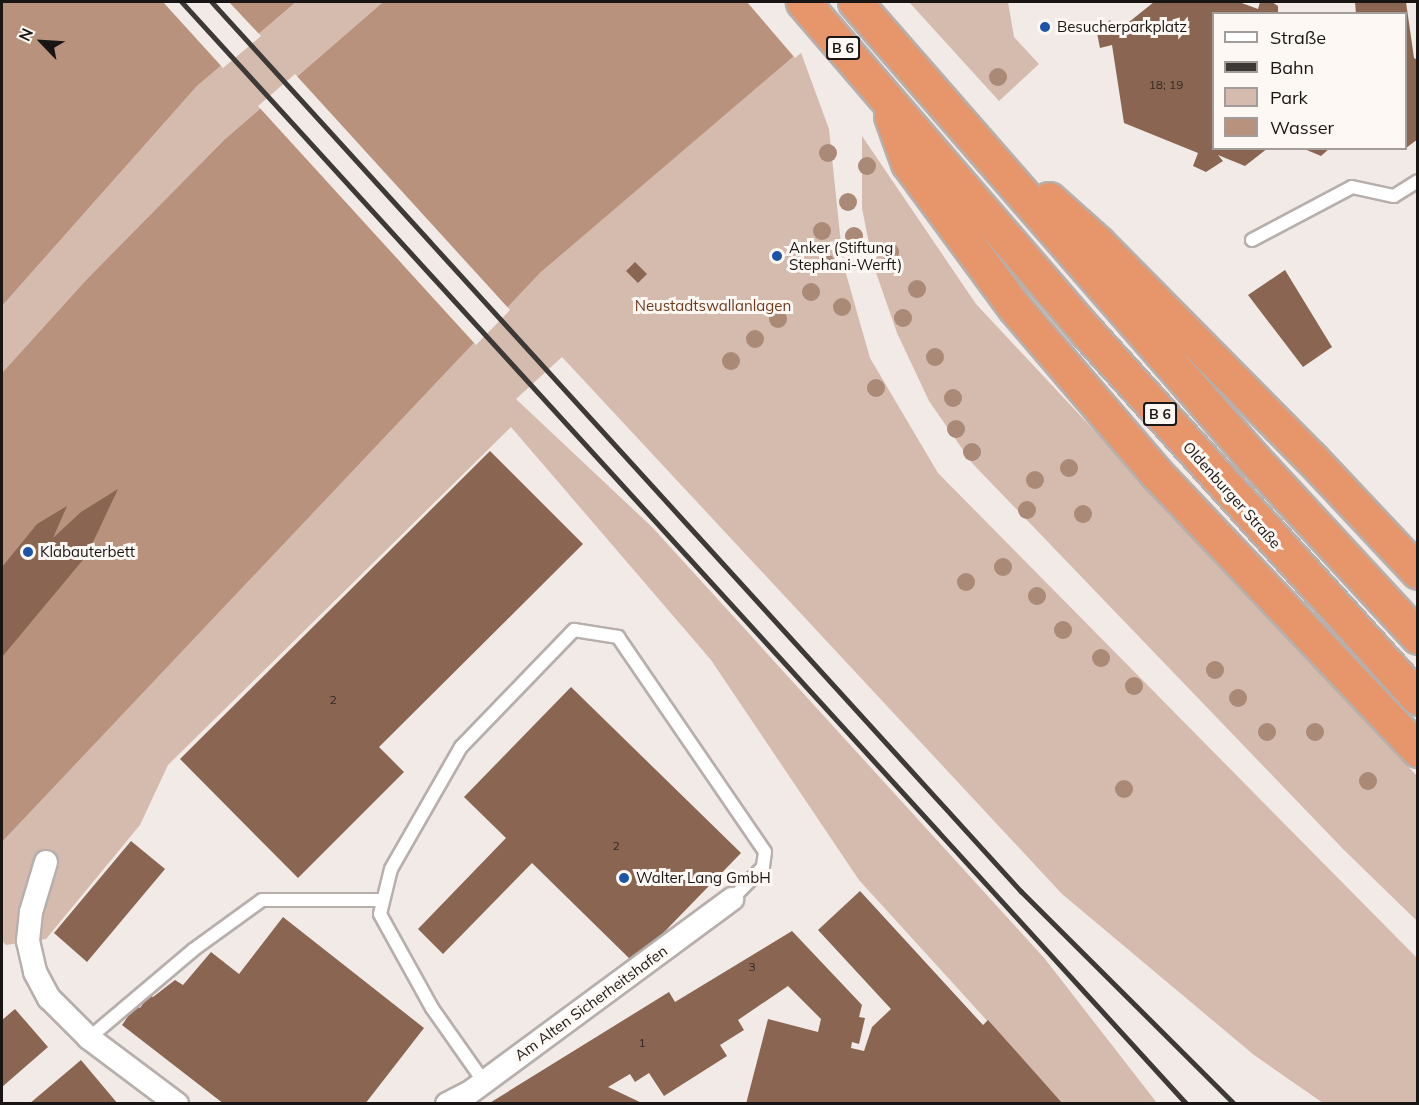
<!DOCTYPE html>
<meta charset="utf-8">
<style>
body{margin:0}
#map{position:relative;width:1419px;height:1105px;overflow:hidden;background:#f2eae6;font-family:Mulish,sans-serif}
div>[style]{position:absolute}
.green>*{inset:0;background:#d5bbae}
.water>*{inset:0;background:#b9927e}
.pier>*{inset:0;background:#f2eae6}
.building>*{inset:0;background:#8a6552}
.roads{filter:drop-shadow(2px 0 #b7afac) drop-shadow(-2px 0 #b7afac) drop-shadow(0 2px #b7afac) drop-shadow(0 -2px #b7afac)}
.service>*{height:12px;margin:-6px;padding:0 6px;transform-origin:6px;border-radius:6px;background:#fff}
.minor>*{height:22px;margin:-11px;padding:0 11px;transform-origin:11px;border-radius:11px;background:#fff}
.trunk>*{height:33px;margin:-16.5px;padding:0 16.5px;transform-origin:16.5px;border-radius:16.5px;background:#e6966a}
.rail>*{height:4.5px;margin:-2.25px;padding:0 2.25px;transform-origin:2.25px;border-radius:2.25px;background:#3d3937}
.trees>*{width:18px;height:18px;margin:-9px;border-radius:50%;background:#aa8977}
.dots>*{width:16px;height:16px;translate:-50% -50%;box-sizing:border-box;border:3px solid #fef8f5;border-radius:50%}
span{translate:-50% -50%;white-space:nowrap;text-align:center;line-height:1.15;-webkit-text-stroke:6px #fef8f5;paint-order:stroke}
.number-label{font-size:12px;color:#342924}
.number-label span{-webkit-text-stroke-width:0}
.shield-label span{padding:2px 4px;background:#fef8f5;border:2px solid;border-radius:4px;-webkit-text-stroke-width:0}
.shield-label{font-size:14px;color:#181514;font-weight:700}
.poi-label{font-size:15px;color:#181514}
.left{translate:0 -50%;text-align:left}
.park-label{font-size:15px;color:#6f3a1c}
.street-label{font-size:15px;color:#181514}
.frame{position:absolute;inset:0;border:3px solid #181514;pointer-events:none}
.legend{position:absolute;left:1212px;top:12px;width:195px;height:138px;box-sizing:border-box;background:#fef8f5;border:2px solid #a29d9b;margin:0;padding:8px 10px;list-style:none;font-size:18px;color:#181514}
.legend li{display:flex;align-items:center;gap:12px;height:30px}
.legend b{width:30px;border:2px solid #a29d9b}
.north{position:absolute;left:12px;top:12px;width:60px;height:60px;-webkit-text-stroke:4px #fef8f5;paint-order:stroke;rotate:295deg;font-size:16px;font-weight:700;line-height:24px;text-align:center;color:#181514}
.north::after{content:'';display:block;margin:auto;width:21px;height:27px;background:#181514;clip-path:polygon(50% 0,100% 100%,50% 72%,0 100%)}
</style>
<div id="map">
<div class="green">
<i style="clip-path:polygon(296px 2px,383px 2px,224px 140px,87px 279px,2px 373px,2px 306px,197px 86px)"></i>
<i style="clip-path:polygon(909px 2px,1008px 2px,1014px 37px,1039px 64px,999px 101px)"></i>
<i style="clip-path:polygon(800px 50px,829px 129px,843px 263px,870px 358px,938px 473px,1417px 958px,1417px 1103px,1323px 1103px,1254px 1055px,1062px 894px,562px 357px,516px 399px,652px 527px,1045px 959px,1157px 1103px,1062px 1103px,859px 880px,711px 660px,511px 427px,168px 765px,140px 825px,46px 939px,6px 945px,2px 941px,2px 842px,540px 273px)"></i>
<i style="clip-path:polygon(862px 136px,976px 304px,1417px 776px,1417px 921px,1344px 850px,972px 463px,929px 401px,897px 333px,873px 264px,862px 208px)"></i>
</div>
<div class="water">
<i style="clip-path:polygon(2px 2px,296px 2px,197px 86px,2px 306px)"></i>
<i style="clip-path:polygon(383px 2px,857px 2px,540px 273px,2px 842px,2px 373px,87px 279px,224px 140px)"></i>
</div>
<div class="pier">
<i style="clip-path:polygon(163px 2px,229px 2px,261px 36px,223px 68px)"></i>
<i style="clip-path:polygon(747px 2px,860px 2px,795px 58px)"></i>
<i style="clip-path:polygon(295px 74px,510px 310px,476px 345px,258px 106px)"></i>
</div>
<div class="building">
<i style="clip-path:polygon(1154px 2px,1239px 2px,1258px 9px,1260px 2px,1272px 2px,1278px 6px,1278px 14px,1214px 14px,1214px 148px,1268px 148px,1245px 166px,1218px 155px,1223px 161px,1206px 172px,1193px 166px,1198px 153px,1124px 123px,1112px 45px,1100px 48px,1097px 33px,1110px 20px,1119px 30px)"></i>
<i style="clip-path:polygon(1355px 2px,1406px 2px,1414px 58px,1418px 60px,1418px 139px,1406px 148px,1406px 14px,1356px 14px)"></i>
<i style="clip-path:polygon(1302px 148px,1330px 148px,1321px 156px)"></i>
<i style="clip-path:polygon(635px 262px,647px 274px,638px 283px,626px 271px)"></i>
<i style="clip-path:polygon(1285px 270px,1332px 347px,1303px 367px,1248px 295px)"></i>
<i style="clip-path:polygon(490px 451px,583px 544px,379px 747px,404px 772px,298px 878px,180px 759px)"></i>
<i style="clip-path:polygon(118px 489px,87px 555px,2px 657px,2px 567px,37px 524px,67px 506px,53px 538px,81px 512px)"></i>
<i style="clip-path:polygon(571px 687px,741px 853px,634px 963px,532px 863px,443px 954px,418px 929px,506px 838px,464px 797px)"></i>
<i style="clip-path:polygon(131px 841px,165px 869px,87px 962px,54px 933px)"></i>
<i style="clip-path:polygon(860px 891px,983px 1025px,988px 1020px,1063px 1104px,746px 1104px,768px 1019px,818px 1032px,821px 1019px,788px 986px,738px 1020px,744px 1030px,720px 1045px,727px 1056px,664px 1096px,649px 1073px,635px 1082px,630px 1074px,608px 1087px,644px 1104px,488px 1104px,669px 992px,675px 1002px,792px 931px,862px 1005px,859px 1017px,865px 1018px,859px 1044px,852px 1042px,851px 1048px,864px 1051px,872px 1027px,891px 1009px,818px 930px)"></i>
<i style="clip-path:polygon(283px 917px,424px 1028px,365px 1104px,224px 1104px,122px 1025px,136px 1005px,140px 1008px,149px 995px,153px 997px,175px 980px,183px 985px,211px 952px,239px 974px)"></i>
<i style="clip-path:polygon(15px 1009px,48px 1047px,2px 1087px,2px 1020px)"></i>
<i style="clip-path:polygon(81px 1060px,118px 1104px,29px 1104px)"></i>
</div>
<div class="roads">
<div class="service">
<i style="left:1252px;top:240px;width:113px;rotate:-27.9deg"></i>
<i style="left:1352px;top:187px;width:43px;rotate:12.1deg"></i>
<i style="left:1394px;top:196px;width:28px;rotate:-32deg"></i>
<i style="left:89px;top:1038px;width:136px;rotate:-40.2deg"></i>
<i style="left:193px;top:950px;width:85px;rotate:-35.9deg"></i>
<i style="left:262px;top:900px;width:121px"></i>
<i style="left:484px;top:1082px;width:90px;rotate:-125.1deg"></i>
<i style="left:432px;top:1008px;width:107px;rotate:-119deg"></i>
<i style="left:380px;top:914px;width:46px;rotate:-76.3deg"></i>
<i style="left:391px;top:869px;width:141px;rotate:-60.2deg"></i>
<i style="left:461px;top:747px;width:163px;rotate:-46deg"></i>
<i style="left:574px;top:630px;width:45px;rotate:9deg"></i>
<i style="left:618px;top:637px;width:260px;rotate:55.6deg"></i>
<i style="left:765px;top:852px;width:15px;rotate:98deg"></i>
<i style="left:763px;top:867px;width:45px;rotate:134.1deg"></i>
</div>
<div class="minor">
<i style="left:46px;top:862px;width:52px;rotate:106.7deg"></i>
<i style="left:31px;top:912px;width:29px;rotate:96deg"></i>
<i style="left:28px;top:941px;width:32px;rotate:77deg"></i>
<i style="left:35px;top:972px;width:30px;rotate:62deg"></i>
<i style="left:49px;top:998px;width:57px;rotate:45deg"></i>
<i style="left:89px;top:1038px;width:110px;rotate:36.9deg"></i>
<i style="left:447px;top:1104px;width:25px;rotate:-27deg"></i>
<i style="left:469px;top:1093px;width:327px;rotate:-36.4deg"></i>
</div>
<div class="trunk">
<i style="left:803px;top:2px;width:435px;rotate:49.3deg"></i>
<i style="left:1087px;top:332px;width:493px;rotate:47.9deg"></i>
<i style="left:855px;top:2px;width:604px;rotate:48.89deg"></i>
<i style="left:1252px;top:457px;width:245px;rotate:47.3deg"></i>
<i style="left:891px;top:116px;width:50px;rotate:70.1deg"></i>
<i style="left:908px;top:163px;width:180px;rotate:53.6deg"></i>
<i style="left:1015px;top:308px;width:216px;rotate:49.5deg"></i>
<i style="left:1155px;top:472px;width:383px;rotate:46.6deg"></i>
<i style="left:1049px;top:199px;width:66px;rotate:41.9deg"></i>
<i style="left:1098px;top:243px;width:303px;rotate:45.3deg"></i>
<i style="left:1311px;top:458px;width:156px;rotate:46.8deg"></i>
</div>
</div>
<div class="rail">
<i style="left:182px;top:2px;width:1491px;rotate:47.64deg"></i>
<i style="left:212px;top:2px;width:1202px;rotate:47.7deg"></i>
<i style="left:1021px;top:891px;width:302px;rotate:44.9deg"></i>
</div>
<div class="trees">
<i style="left:998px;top:77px"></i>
<i style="left:828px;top:153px"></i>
<i style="left:867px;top:166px"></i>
<i style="left:848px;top:202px"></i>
<i style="left:822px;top:231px"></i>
<i style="left:854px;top:236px"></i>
<i style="left:890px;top:252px"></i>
<i style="left:826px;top:263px"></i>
<i style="left:917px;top:289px"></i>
<i style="left:811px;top:292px"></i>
<i style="left:842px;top:307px"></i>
<i style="left:903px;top:318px"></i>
<i style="left:778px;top:319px"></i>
<i style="left:755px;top:339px"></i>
<i style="left:935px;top:357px"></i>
<i style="left:731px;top:361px"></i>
<i style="left:876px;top:388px"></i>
<i style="left:953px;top:398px"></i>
<i style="left:956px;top:429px"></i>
<i style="left:972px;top:452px"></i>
<i style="left:1069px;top:468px"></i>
<i style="left:1035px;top:480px"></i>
<i style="left:1027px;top:510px"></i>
<i style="left:1083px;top:514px"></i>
<i style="left:1003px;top:567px"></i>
<i style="left:966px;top:582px"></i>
<i style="left:1037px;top:596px"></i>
<i style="left:1063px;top:630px"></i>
<i style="left:1101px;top:658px"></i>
<i style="left:1215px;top:670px"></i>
<i style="left:1134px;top:686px"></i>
<i style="left:1238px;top:698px"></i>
<i style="left:1267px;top:732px"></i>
<i style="left:1315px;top:732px"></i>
<i style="left:1368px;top:781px"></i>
<i style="left:1124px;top:789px"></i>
</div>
<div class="dots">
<i style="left:1045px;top:27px;background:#1c55a6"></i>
<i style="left:777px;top:256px;background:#1c55a6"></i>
<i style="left:28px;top:552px;background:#1c55a6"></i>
<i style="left:624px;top:878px;background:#1c55a6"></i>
</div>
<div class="number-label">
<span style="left:1166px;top:85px">18; 19</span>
<span style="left:333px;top:700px">2</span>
<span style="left:616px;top:846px">2</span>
<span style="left:752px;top:967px">3</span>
<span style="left:642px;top:1043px">1</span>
</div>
<div class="shield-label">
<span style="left:843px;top:48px">B 6</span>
<span style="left:1160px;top:414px">B 6</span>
</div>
<div class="poi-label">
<span class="left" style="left:1057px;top:27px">Besucherparkplatz</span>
<span class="left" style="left:789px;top:256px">Anker (Stiftung<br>Stephani-Werft)</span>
<span class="left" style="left:40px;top:552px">Klabauterbett</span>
<span class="left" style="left:636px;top:878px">Walter Lang GmbH</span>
</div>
<div class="park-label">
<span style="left:713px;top:306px">Neustadtswallanlagen</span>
</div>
<div class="street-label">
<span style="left:1232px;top:495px;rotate:48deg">Oldenburger Straße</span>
<span style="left:591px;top:1003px;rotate:-36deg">Am Alten Sicherheitshafen</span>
</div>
<div class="frame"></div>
<ul class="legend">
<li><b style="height:8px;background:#fff"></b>Straße</li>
<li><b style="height:8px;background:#3d3937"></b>Bahn</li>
<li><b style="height:16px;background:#d5bbae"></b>Park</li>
<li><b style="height:16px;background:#b9927e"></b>Wasser</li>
</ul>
<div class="north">N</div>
</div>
